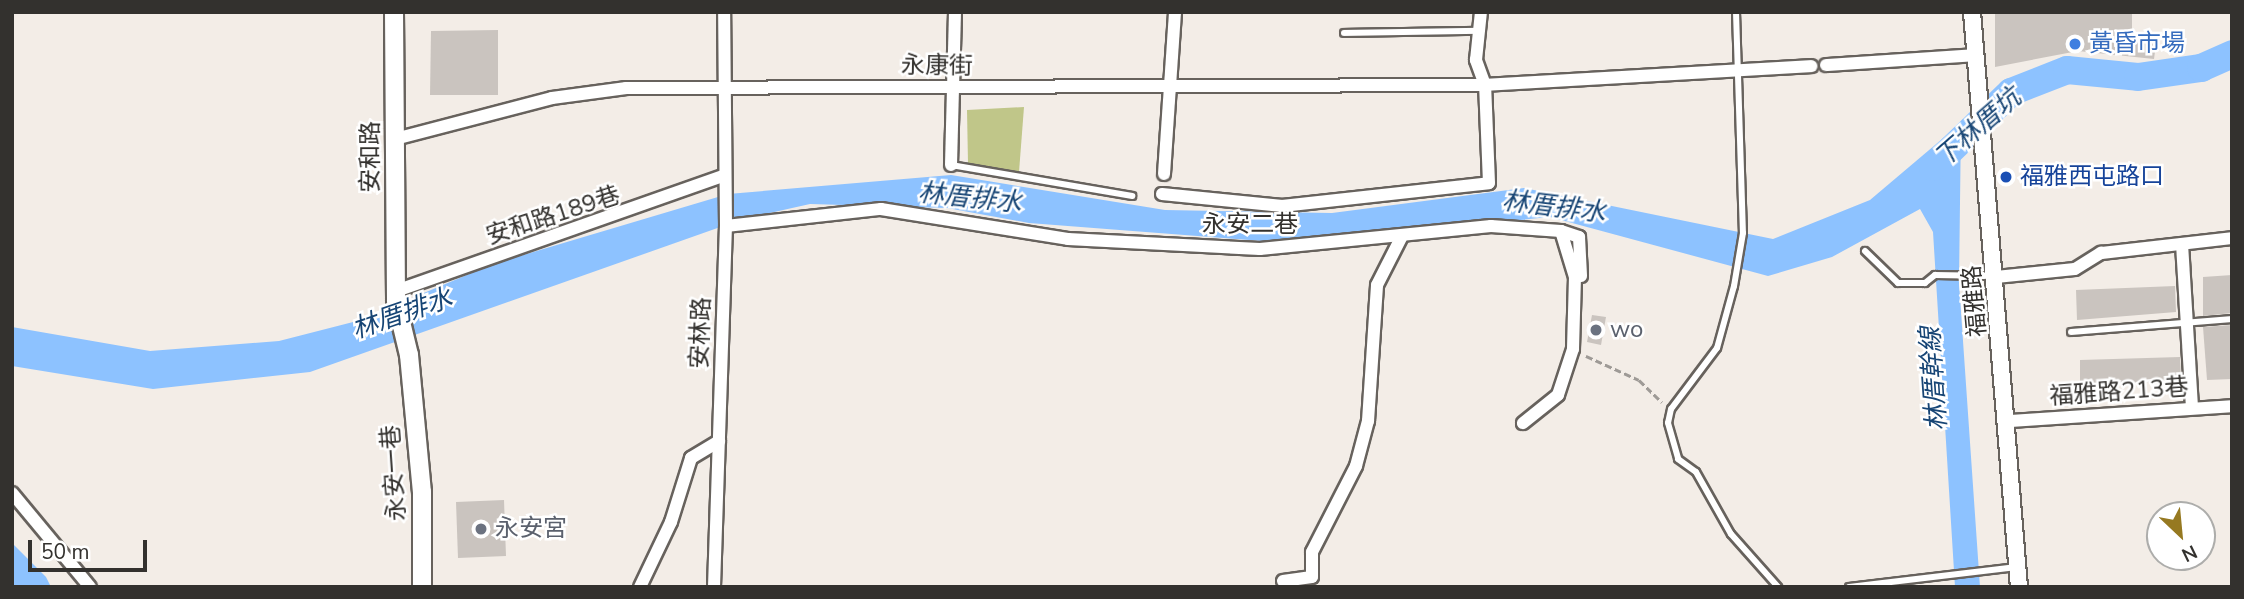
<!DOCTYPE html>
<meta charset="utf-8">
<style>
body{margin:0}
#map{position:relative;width:2244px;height:599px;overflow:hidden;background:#f3ede7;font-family:"Nunito Sans","Noto Sans TC",sans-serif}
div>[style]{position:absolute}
.green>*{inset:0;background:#c0c689}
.water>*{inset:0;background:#8dc2ff}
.river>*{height:28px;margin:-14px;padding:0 14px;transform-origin:14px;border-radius:14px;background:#8dc2ff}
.building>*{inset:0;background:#cac4bf}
.path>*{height:2.5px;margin-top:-1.25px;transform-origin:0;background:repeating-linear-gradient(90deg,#9e9a96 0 7px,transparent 0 10.5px)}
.roads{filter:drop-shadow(2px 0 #67625d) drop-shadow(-2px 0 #67625d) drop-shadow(0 2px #67625d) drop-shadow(0 -2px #67625d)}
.service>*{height:6px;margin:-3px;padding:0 3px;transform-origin:3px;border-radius:3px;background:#fff}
.minor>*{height:12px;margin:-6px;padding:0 6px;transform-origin:6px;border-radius:6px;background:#fff}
.tertiary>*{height:16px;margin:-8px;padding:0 8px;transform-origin:8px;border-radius:8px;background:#fff}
.secondary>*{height:18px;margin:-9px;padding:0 9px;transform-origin:9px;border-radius:9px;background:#fff}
.dots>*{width:19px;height:19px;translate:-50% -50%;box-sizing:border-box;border:4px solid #fff;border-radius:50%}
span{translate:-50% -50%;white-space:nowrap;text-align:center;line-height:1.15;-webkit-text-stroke:5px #fff;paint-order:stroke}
.shop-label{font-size:24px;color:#366cbe}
.left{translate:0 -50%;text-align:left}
.street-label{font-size:24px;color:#33312e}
.transit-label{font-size:24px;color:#164399}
.worship-label{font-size:24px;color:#5b616d}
.water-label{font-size:26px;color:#174575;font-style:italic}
.frame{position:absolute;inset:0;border:14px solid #33312e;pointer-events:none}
.north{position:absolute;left:2146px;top:501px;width:70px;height:70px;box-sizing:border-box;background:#fff;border:2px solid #adadab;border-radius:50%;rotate:154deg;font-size:19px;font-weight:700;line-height:28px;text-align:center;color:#33312e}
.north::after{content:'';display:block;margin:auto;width:24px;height:32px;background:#967921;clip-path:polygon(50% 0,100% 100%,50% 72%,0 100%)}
.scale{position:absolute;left:28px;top:540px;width:119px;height:32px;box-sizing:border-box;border:4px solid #33312e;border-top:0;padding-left:9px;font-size:21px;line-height:24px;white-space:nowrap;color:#33312e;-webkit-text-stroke:5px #fff;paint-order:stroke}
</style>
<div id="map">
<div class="green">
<i style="clip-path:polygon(1024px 107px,1019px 172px,968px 163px,967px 110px)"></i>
</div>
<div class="water">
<i style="clip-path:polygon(1961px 123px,1959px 283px,1980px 587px,1955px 587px,1933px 232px,1920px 209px,1832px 257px,1768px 276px,1550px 217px,1288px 243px,1029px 223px,947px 208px,810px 204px,743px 219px,310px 372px,153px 389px,12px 366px,12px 327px,150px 351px,279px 341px,357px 321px,493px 264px,728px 194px,951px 175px,1165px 210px,1332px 213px,1524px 188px,1773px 239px,1870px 200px)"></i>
<i style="clip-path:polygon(12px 543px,46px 577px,51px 587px,12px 587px)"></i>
</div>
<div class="river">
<i style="left:1933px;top:167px;width:108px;rotate:-43.9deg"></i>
<i style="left:2011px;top:92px;width:60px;rotate:-21.4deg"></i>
<i style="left:2067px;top:70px;width:71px;rotate:5.6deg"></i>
<i style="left:2138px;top:77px;width:64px;rotate:-8.1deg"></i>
<i style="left:2201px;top:68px;width:34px;rotate:-24deg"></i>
</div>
<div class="building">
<i style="clip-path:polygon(1995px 12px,2132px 12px,2132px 34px,2157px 37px,2154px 59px,2078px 51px,1995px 67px)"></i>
<i style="clip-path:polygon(498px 30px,498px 95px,430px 95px,431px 31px)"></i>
<i style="clip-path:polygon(2232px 275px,2232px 313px,2203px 316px,2203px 277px)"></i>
<i style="clip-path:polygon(2175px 286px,2176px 312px,2077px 320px,2076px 290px)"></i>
<i style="clip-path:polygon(1592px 315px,1606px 317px,1601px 345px,1587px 342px)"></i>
<i style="clip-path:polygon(2232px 325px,2232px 379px,2207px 380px,2203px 327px)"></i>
<i style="clip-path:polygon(2180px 357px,2181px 381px,2080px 385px,2080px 360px)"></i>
<i style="clip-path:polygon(504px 500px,506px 556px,458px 558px,456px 502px)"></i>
</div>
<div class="path">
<i style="left:1586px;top:356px;width:58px;rotate:24.4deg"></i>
<i style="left:1639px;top:380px;width:32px;rotate:44deg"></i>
</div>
<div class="roads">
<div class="service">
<i style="left:1736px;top:12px;width:221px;rotate:88.2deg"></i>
<i style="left:1743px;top:233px;width:54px;rotate:99.6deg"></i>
<i style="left:1734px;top:286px;width:64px;rotate:105.3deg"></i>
<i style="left:1717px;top:348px;width:76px;rotate:127deg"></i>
<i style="left:1671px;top:409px;width:14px;rotate:102deg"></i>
<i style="left:1668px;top:423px;width:37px;rotate:74deg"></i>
<i style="left:1678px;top:459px;width:22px;rotate:36deg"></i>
<i style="left:1696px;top:472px;width:71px;rotate:60.6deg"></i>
<i style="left:1731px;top:534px;width:71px;rotate:48.4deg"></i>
<i style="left:1344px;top:33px;width:134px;rotate:-0.9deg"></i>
<i style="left:951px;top:165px;width:184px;rotate:9.7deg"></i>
<i style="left:1865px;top:251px;width:46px;rotate:44.1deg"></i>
<i style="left:1898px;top:283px;width:27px"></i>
<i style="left:1925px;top:283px;width:13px;rotate:-39deg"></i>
<i style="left:1935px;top:275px;width:59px;rotate:1deg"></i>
<i style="left:2071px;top:332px;width:162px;rotate:-4.6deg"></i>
<i style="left:1849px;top:587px;width:169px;rotate:-6.8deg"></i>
</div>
<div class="minor">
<i style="left:1826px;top:65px;width:149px;rotate:-3.8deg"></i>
<i style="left:395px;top:139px;width:162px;rotate:-14.6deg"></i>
<i style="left:552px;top:98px;width:75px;rotate:-7.7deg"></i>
<i style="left:626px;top:88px;width:859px;rotate:-0.2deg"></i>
<i style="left:1485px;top:85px;width:327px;rotate:-3.3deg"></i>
<i style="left:951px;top:165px;width:153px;rotate:-88.5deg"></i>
<i style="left:1164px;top:174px;width:162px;rotate:-86.1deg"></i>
<i style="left:1162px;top:194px;width:121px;rotate:5.7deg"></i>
<i style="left:1282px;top:206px;width:208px;rotate:-6.3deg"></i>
<i style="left:1489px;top:183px;width:98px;rotate:-92.3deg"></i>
<i style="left:1485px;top:85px;width:27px;rotate:-110deg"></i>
<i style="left:1476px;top:60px;width:48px;rotate:-84.1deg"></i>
<i style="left:726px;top:226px;width:156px;rotate:-6.3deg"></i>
<i style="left:881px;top:209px;width:189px;rotate:9.1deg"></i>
<i style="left:1068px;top:239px;width:192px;rotate:3deg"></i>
<i style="left:1260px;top:249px;width:232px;rotate:-5.7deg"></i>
<i style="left:1491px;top:226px;width:70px;rotate:4.1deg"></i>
<i style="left:1561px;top:231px;width:48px;rotate:73.1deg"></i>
<i style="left:1575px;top:277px;width:72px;rotate:91.6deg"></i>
<i style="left:1573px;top:349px;width:48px;rotate:108.1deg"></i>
<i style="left:1558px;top:395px;width:45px;rotate:141.3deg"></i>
<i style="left:1561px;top:231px;width:19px;rotate:18deg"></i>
<i style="left:1579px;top:237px;width:39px;rotate:87deg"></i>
<i style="left:2182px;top:244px;width:164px;rotate:86.5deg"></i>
<i style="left:1996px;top:277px;width:79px;rotate:-5.8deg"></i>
<i style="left:2075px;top:269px;width:31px;rotate:-32deg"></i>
<i style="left:2101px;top:253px;width:132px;rotate:-6.5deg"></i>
<i style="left:396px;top:291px;width:346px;rotate:-19.4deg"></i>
<i style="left:2009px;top:421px;width:224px;rotate:-3.8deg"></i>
<i style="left:12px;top:493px;width:122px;rotate:50.3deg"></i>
<i style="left:1283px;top:581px;width:29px;rotate:-8deg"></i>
<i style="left:1312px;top:577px;width:25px;rotate:-90deg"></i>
<i style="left:1312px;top:552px;width:97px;rotate:-62.9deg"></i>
<i style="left:1356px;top:466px;width:47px;rotate:-75.1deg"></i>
<i style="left:1368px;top:421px;width:136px;rotate:-86.2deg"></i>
<i style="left:1377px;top:285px;width:55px;rotate:-63deg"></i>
<i style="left:640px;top:587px;width:72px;rotate:-64.5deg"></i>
<i style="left:671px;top:522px;width:67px;rotate:-72.6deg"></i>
<i style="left:691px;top:458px;width:33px;rotate:-31deg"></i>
<i style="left:714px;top:587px;width:361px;rotate:-88.1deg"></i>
<i style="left:726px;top:226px;width:214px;rotate:-90.5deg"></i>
</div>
<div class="tertiary">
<i style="left:1972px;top:12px;width:577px;rotate:85.33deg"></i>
</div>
<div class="secondary">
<i style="left:394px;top:12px;width:289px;rotate:89.6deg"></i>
<i style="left:396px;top:301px;width:56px;rotate:76.5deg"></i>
<i style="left:409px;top:355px;width:138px;rotate:84.6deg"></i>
<i style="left:422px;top:492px;width:95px;rotate:90deg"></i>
</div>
</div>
<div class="dots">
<i style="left:2075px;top:44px;background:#3f7fe0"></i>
<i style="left:2006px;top:177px;background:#1a4fb4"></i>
<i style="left:1596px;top:330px;background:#6b7280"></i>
<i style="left:481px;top:529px;background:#6b7280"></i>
</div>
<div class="shop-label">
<span class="left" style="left:2089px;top:44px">黃昏市場</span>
</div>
<div class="street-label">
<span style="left:937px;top:66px;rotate:1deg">永康街</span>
<span style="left:371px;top:157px;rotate:-90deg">安和路</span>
<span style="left:553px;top:216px;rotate:-18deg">安和路189巷</span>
<span style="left:1250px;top:225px">永安二巷</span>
<span style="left:1975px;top:301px;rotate:-95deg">福雅路</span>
<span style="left:701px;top:333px;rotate:-88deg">安林路</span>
<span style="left:2119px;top:392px;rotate:-4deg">福雅路213巷</span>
<span style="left:394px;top:473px;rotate:-94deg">永安一巷</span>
</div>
<div class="transit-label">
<span class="left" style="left:2020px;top:177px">福雅西屯路口</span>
</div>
<div class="worship-label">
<span class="left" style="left:1610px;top:330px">wo</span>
<span class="left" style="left:495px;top:529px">永安宮</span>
</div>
<div class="water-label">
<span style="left:1978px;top:128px;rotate:-41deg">下林厝坑</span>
<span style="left:970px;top:198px;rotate:6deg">林厝排水</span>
<span style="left:1554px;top:207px;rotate:7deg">林厝排水</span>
<span style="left:402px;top:314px;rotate:-19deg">林厝排水</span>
<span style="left:1934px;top:379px;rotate:-94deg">林厝幹線</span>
</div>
<div class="frame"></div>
<div class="north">N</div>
<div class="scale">50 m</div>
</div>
